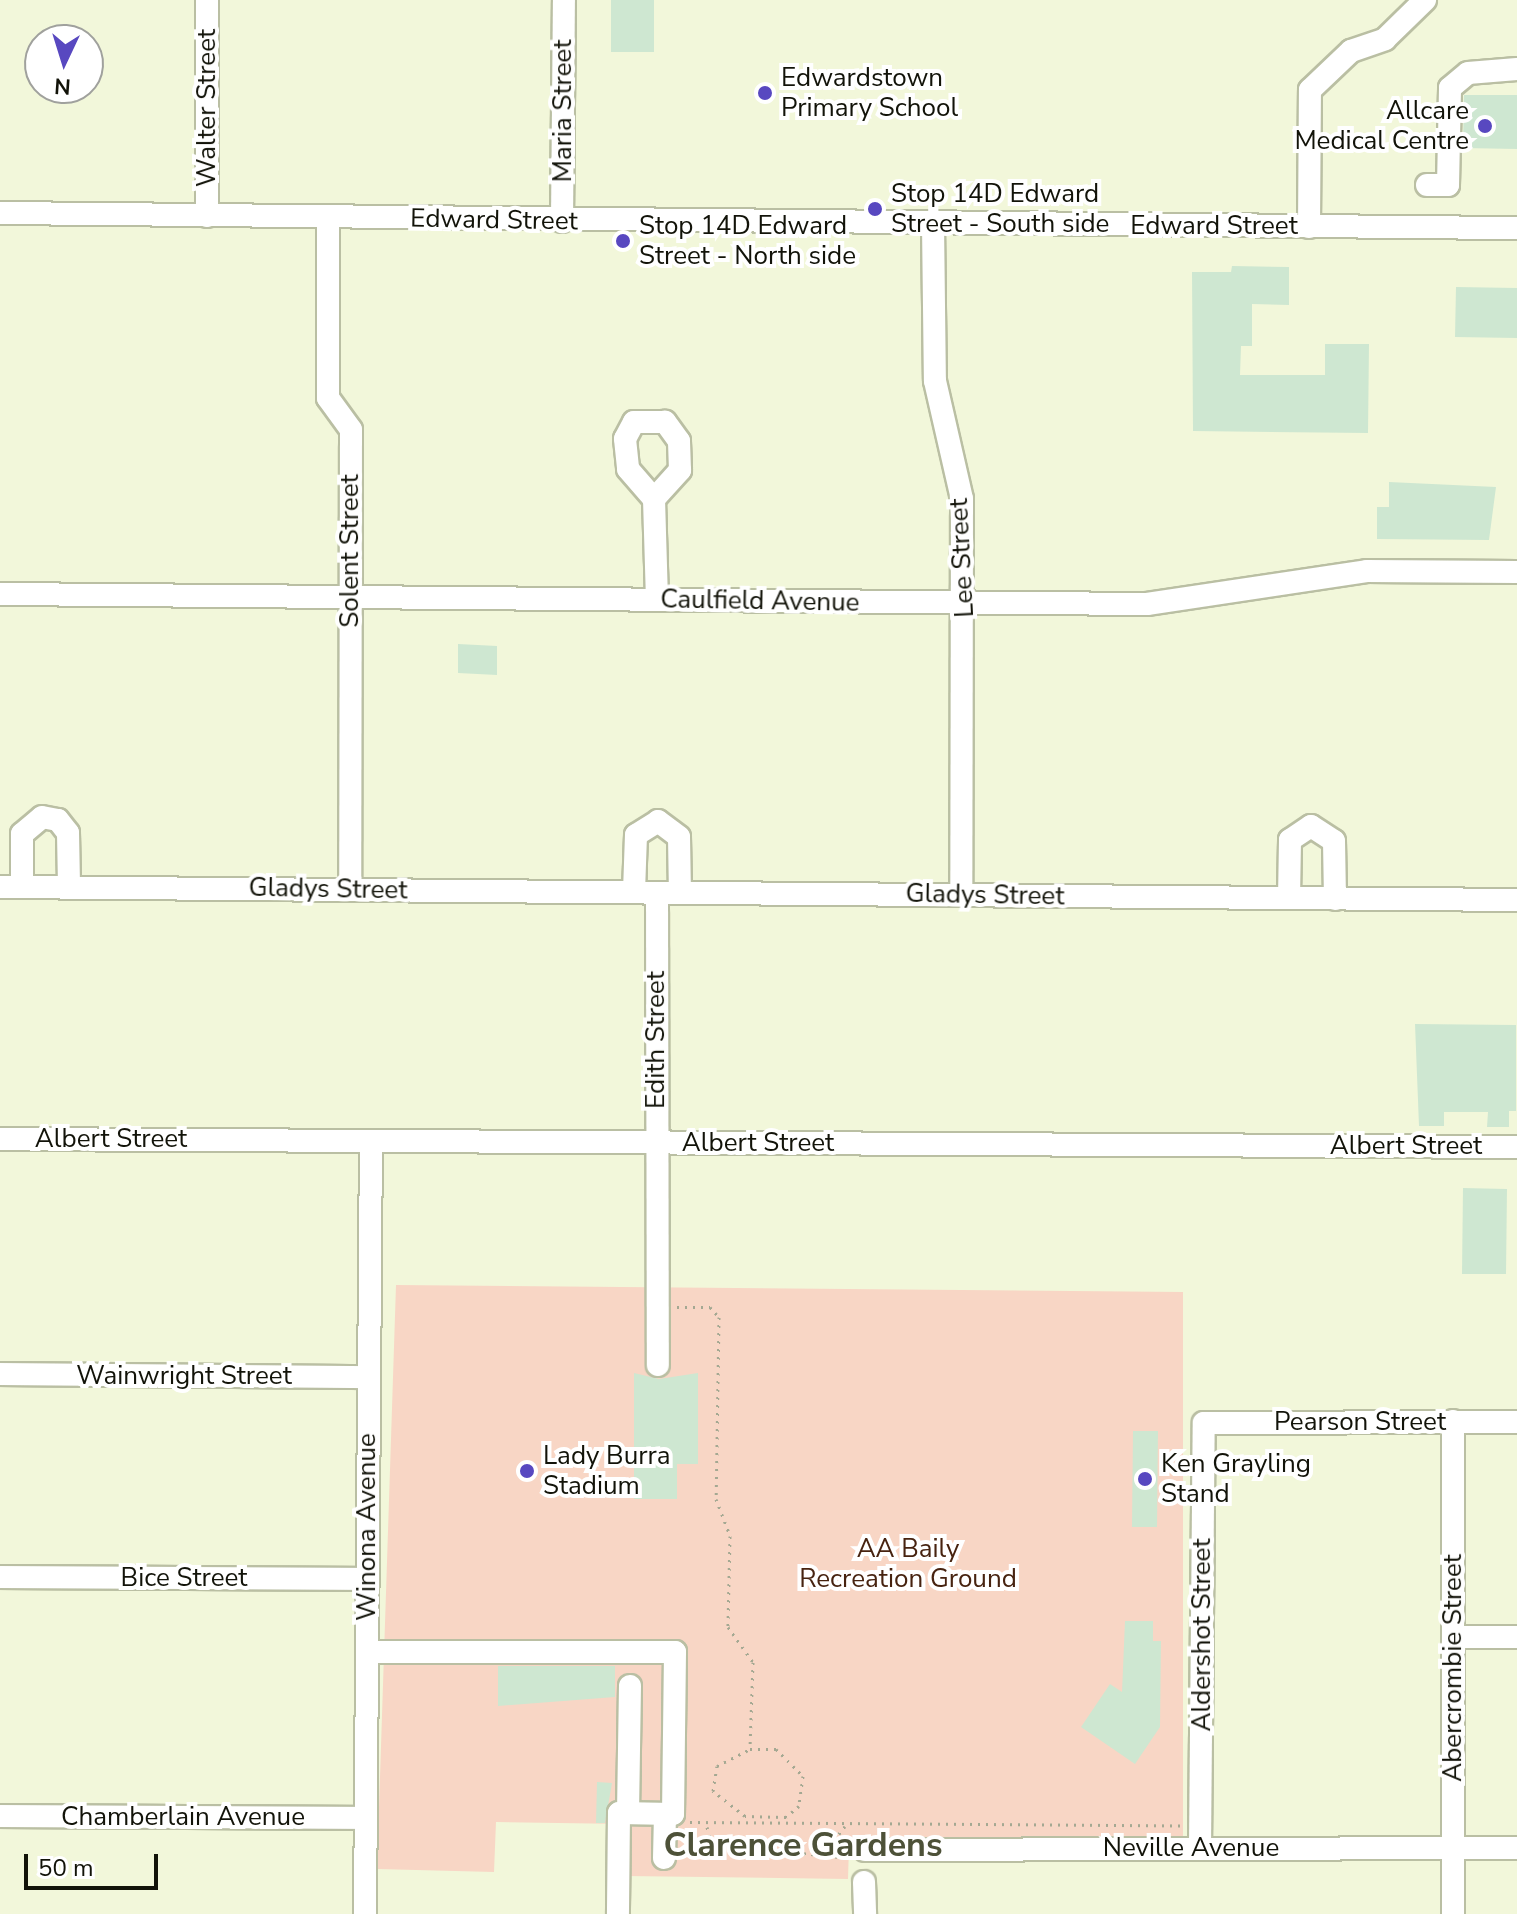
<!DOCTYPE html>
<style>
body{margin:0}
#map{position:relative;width:1517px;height:1914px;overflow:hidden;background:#f2f7da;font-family:"Nunito Sans",sans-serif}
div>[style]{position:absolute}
.green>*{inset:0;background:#f8d6c5}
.building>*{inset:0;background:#cee7d1}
.path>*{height:3px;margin-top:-1.5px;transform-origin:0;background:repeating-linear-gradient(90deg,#a4a892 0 2px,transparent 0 8px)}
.roads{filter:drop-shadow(2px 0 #babfa3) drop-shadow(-2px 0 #babfa3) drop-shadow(0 2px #babfa3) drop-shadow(0 -2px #babfa3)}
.minor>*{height:22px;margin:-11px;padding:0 11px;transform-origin:11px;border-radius:11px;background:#fff}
.dots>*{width:22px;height:22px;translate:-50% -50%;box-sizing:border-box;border:4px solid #fff;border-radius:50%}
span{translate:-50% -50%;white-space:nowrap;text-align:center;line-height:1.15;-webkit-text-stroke:8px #fff;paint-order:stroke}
.poi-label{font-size:26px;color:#121309}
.left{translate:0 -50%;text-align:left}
.right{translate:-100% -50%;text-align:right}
.street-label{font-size:26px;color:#121309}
.park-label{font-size:26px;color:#472310}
.district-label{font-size:34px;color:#4d5138;font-weight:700}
.north{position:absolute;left:24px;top:24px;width:80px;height:80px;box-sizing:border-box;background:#fff;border:2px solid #a0a19d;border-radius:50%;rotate:184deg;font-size:22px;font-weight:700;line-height:32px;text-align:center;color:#121309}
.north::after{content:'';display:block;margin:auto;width:28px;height:36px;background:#5848c0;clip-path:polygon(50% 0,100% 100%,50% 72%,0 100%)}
.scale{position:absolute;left:24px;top:1854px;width:134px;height:36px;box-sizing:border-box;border:4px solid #121309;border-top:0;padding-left:10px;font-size:24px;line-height:28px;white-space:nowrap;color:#121309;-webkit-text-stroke:6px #fff;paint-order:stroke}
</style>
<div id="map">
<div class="green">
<i style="clip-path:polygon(396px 1285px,1183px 1292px,1183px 1845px,849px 1846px,848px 1879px,625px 1876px,625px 1824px,496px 1822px,494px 1872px,377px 1869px)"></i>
</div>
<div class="building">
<i style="clip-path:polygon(611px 0,654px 0,654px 52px,611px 52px)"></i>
<i style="clip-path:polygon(1464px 95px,1517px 95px,1517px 149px,1463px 148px)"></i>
<i style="clip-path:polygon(1232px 266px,1289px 267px,1289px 305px,1252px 304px,1252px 346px,1241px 346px,1240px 375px,1325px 375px,1325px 344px,1369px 344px,1368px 433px,1193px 431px,1192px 272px,1231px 272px)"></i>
<i style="clip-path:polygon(1456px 287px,1517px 288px,1517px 338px,1455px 337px)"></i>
<i style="clip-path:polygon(1389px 482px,1496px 487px,1489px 540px,1377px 539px,1377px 507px,1389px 507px)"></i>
<i style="clip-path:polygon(458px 644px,497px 646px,497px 675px,458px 673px)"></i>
<i style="clip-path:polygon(1415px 1024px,1516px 1025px,1516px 1111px,1509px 1111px,1509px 1127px,1487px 1127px,1488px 1112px,1444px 1112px,1444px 1126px,1419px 1126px)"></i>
<i style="clip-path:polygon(1463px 1188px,1507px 1189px,1506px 1274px,1462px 1274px)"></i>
<i style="clip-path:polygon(634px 1373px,659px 1379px,698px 1373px,698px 1464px,677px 1464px,677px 1499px,634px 1499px)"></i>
<i style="clip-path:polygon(1133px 1431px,1158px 1431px,1157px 1527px,1132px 1527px)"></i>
<i style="clip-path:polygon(1125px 1621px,1153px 1621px,1153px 1641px,1161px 1641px,1160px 1727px,1135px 1764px,1081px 1727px,1110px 1684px,1122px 1692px)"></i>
<i style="clip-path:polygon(498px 1666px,615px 1666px,615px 1697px,498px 1706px)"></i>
<i style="clip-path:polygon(597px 1782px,612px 1783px,605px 1823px,596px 1823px)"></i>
</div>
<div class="path">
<i style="left:677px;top:1307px;width:33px"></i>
<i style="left:710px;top:1307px;width:13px;rotate:48deg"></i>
<i style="left:719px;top:1317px;width:182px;rotate:90.9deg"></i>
<i style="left:716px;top:1499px;width:40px;rotate:69deg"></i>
<i style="left:730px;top:1536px;width:91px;rotate:91.3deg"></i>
<i style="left:728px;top:1627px;width:43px;rotate:54.5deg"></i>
<i style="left:753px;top:1662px;width:87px;rotate:92deg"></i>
<i style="left:750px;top:1749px;width:26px"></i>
<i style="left:776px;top:1749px;width:38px;rotate:45deg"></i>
<i style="left:803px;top:1776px;width:30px;rotate:98deg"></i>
<i style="left:799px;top:1806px;width:17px;rotate:140deg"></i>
<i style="left:786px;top:1817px;width:41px;rotate:-178.6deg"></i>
<i style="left:745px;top:1816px;width:41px;rotate:-142deg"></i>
<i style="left:713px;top:1791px;width:25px;rotate:-81deg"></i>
<i style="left:717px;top:1766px;width:37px;rotate:-27deg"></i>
<i style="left:690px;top:1822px;width:491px;rotate:0.4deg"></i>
<i style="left:707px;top:1827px;width:15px;rotate:74deg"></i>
<i style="left:711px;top:1841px;width:14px;rotate:17deg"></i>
<i style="left:724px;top:1845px;width:126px;rotate:5.9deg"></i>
<i style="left:824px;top:1853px;width:34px;rotate:-52deg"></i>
</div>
<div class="roads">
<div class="minor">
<i style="left:207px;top:0;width:216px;rotate:90deg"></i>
<i style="left:1427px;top:185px;width:21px"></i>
<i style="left:1448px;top:185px;width:97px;rotate:-88.8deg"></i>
<i style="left:1450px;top:88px;width:23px;rotate:-40deg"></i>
<i style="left:1468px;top:73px;width:49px;rotate:-4.7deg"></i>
<i style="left:0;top:213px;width:1517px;rotate:0.57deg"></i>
<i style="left:328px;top:219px;width:179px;rotate:90deg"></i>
<i style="left:328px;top:398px;width:39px;rotate:54deg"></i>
<i style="left:351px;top:430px;width:460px;rotate:90.1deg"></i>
<i style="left:562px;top:221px;width:221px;rotate:-89.5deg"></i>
<i style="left:933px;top:224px;width:157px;rotate:89.3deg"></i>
<i style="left:935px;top:381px;width:121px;rotate:77.1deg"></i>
<i style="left:962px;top:499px;width:396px;rotate:90.1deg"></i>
<i style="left:1309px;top:227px;width:137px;rotate:-89.6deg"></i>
<i style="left:1310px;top:90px;width:57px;rotate:-43.6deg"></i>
<i style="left:1351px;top:51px;width:36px;rotate:-19deg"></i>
<i style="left:1385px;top:39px;width:56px;rotate:-44.3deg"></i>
<i style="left:654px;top:499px;width:39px;rotate:-48deg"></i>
<i style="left:680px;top:470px;width:29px;rotate:-92deg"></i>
<i style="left:679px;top:441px;width:24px;rotate:-126deg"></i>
<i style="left:665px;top:422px;width:31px;rotate:180deg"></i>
<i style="left:634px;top:422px;width:19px;rotate:118deg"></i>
<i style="left:625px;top:439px;width:30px;rotate:84deg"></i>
<i style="left:628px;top:469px;width:40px;rotate:49deg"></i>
<i style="left:654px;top:499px;width:100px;rotate:88.3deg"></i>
<i style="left:0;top:594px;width:1147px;rotate:0.5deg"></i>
<i style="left:1147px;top:604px;width:222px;rotate:-8.5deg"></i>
<i style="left:1367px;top:571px;width:150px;rotate:0.4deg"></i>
<i style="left:0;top:887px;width:1517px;rotate:0.49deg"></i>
<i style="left:22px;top:887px;width:53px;rotate:-90deg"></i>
<i style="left:22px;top:834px;width:26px;rotate:-40deg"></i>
<i style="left:42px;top:817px;width:16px;rotate:11deg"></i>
<i style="left:58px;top:820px;width:16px;rotate:52deg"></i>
<i style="left:68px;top:833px;width:54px;rotate:88.9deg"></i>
<i style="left:634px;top:892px;width:57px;rotate:-88deg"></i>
<i style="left:636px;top:835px;width:26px;rotate:-32deg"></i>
<i style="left:658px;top:821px;width:26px;rotate:37deg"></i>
<i style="left:679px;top:837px;width:56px;rotate:89deg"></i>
<i style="left:657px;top:893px;width:472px;rotate:89.9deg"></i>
<i style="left:1289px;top:898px;width:58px;rotate:-89deg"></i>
<i style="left:1290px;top:840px;width:25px;rotate:-34deg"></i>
<i style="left:1311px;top:826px;width:27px;rotate:33deg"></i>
<i style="left:1334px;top:841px;width:58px;rotate:89deg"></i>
<i style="left:0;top:1139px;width:1517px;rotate:0.3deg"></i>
<i style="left:0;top:1374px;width:369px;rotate:0.5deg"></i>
<i style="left:0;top:1577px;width:367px;rotate:0.3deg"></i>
<i style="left:1453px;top:1637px;width:64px"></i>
<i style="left:367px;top:1652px;width:308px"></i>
<i style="left:675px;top:1652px;width:162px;rotate:90.7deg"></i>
<i style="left:673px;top:1814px;width:54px;rotate:-178.9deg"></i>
<i style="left:619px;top:1813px;width:101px;rotate:90.6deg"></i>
<i style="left:628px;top:1813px;width:127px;rotate:-89.1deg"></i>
<i style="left:0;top:1816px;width:366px;rotate:0.3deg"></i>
<i style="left:1200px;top:1847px;width:424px;rotate:-89.5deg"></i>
<i style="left:1204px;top:1423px;width:313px;rotate:-0.2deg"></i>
<i style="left:865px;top:1850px;width:652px;rotate:-0.18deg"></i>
<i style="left:664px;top:1858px;width:44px;rotate:-88.7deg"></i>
<i style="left:864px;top:1882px;width:32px;rotate:88deg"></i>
<i style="left:365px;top:1914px;width:773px;rotate:-89.56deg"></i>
<i style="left:1453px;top:1914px;width:493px;rotate:-90deg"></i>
</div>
</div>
<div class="dots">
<i style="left:765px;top:93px;background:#5848c0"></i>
<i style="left:1485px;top:126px;background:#5848c0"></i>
<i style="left:875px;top:209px;background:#5848c0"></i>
<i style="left:623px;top:241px;background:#5848c0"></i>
<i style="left:527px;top:1471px;background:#5848c0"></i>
<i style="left:1145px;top:1479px;background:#5848c0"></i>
</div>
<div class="poi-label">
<span class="left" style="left:781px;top:93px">Edwardstown<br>Primary School</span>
<span class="right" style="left:1469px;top:126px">Allcare<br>Medical Centre</span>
<span class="left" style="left:891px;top:209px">Stop 14D Edward<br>Street - South side</span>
<span class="left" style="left:639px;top:241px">Stop 14D Edward<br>Street - North side</span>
<span class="left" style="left:543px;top:1471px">Lady Burra<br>Stadium</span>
<span class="left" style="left:1161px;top:1479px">Ken Grayling<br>Stand</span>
</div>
<div class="street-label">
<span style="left:207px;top:108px;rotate:-90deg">Walter Street</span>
<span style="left:563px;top:111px;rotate:-90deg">Maria Street</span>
<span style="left:494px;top:220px;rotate:1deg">Edward Street</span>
<span style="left:1214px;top:226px">Edward Street</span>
<span style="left:350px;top:551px;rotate:-90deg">Solent Street</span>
<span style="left:962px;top:558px;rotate:-93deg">Lee Street</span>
<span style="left:760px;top:601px;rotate:1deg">Caulfield Avenue</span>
<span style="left:328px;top:889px;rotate:1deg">Gladys Street</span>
<span style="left:985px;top:895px;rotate:1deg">Gladys Street</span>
<span style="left:656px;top:1040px;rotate:-90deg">Edith Street</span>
<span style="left:111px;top:1139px">Albert Street</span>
<span style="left:758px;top:1143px">Albert Street</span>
<span style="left:1406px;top:1146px">Albert Street</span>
<span style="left:184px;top:1376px">Wainwright Street</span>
<span style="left:1360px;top:1422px">Pearson Street</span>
<span style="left:367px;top:1527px;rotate:-90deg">Winona Avenue</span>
<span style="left:184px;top:1578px">Bice Street</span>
<span style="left:1202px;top:1635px;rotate:-90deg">Aldershot Street</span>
<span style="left:1453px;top:1668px;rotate:-90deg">Abercrombie Street</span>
<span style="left:183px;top:1817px">Chamberlain Avenue</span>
<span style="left:1191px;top:1848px">Neville Avenue</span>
</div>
<div class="park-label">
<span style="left:908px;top:1564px">AA Baily<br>Recreation Ground</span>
</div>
<div class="district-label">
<span style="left:803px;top:1846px">Clarence Gardens</span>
</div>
<div class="north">N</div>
<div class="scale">50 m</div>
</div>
